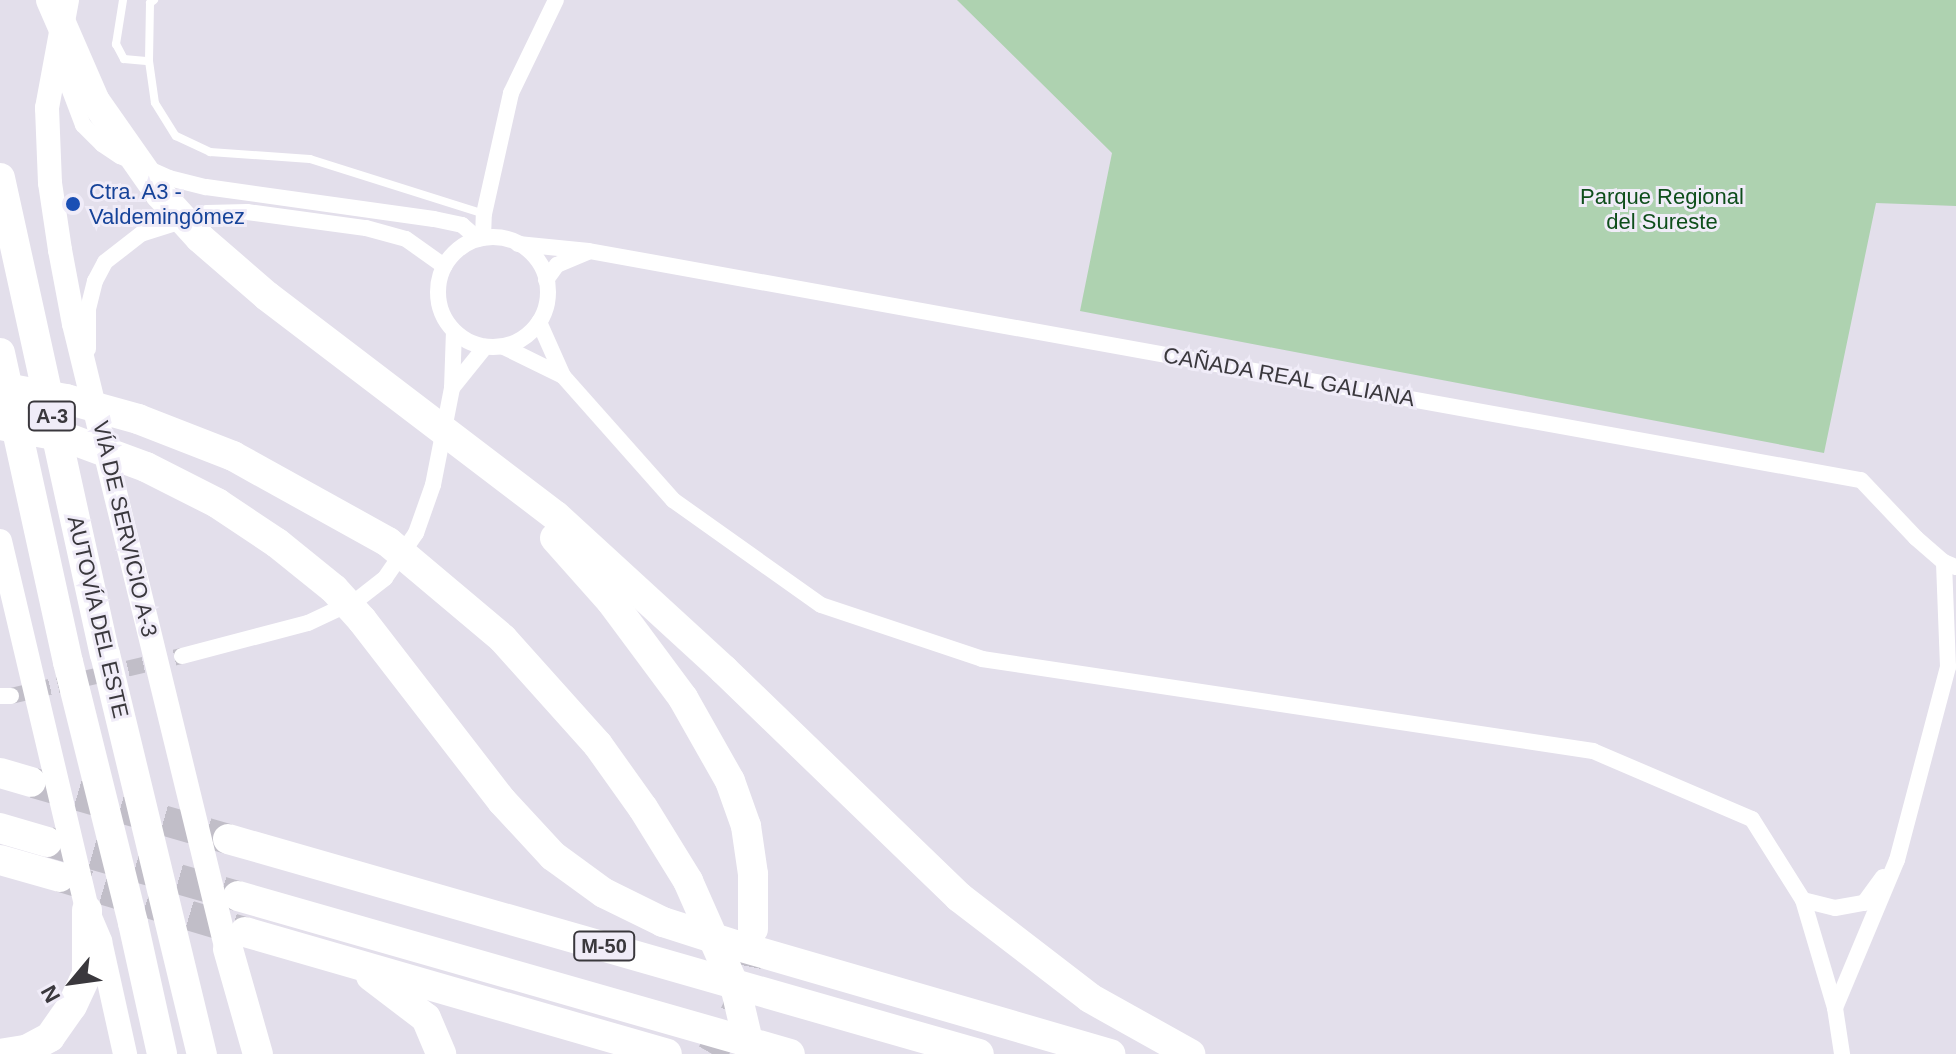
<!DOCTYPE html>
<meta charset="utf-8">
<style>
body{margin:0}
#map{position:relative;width:1956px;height:1054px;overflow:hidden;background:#e3dfeb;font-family:Arial,sans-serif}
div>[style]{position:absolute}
.green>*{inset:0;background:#aed2b0}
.minor-tunnel>*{height:16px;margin-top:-8px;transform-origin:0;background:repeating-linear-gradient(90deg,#c1bec8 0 16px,transparent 0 24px)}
.motorway-tunnel>*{height:30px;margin-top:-15px;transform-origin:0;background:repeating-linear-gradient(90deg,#c1bec8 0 30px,transparent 0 45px)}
.service>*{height:8px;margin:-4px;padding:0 4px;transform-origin:4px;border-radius:4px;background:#fff}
.minor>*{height:16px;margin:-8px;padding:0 8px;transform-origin:8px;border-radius:8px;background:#fff}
.minor>.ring{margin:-8px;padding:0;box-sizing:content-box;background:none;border:16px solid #fff;border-radius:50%}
.secondary>*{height:24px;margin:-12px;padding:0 12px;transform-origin:12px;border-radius:12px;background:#fff}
.motorway>*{height:30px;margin:-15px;padding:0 15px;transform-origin:15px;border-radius:15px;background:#fff}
.dots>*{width:22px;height:22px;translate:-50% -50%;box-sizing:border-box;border:4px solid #f0ecf8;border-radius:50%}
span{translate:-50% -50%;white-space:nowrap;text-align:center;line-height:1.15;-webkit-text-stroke:6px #f0ecf8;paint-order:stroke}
.shield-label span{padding:2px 6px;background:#f0ecf8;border:2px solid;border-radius:6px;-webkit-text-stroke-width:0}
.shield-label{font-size:20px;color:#3a383d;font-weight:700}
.transit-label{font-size:22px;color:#164399}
.left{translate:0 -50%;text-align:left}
.park-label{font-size:22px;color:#0e4e1b}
.street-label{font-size:22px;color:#3a383d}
.north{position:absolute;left:32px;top:942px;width:80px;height:80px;-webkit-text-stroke:6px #f0ecf8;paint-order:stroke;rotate:241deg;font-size:22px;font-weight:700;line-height:32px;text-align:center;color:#3a383d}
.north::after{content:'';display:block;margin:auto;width:28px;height:36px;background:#3a383d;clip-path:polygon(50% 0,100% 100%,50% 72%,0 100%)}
</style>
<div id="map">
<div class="green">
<i style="clip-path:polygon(957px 0,1956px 0,1956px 206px,1876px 203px,1824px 453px,1080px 311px,1112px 153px)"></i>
</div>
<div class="minor-tunnel">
<i style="left:11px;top:696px;width:176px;rotate:-13.2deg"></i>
</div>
<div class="motorway-tunnel">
<i style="left:34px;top:783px;width:202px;rotate:16.1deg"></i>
<i style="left:49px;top:842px;width:196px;rotate:16deg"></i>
<i style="left:60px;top:877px;width:193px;rotate:16.6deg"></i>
<i style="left:712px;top:1054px;width:51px;rotate:-60.4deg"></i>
<i style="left:737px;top:1010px;width:83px;rotate:-78.8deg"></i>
</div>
<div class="service">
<i style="left:123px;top:0;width:45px;rotate:99deg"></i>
<i style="left:116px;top:44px;width:17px;rotate:62deg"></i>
<i style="left:124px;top:59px;width:25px;rotate:5deg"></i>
<i style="left:154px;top:0;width:5px;rotate:143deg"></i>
<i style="left:150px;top:3px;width:58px;rotate:91deg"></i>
<i style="left:149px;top:61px;width:42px;rotate:81.9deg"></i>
<i style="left:155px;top:103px;width:39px;rotate:58deg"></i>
<i style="left:176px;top:136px;width:38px;rotate:25deg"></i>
<i style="left:210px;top:152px;width:100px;rotate:4deg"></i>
<i style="left:310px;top:159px;width:182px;rotate:17.5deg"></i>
</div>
<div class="minor">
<i style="left:67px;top:54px;width:29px;rotate:90deg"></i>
<i style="left:67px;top:83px;width:45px;rotate:69.1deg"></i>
<i style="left:83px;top:125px;width:27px;rotate:45deg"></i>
<i style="left:102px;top:144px;width:22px;rotate:34deg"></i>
<i style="left:120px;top:156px;width:54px;rotate:24.2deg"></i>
<i style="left:169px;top:178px;width:38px;rotate:14deg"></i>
<i style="left:206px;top:187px;width:230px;rotate:8deg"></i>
<i style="left:434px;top:219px;width:29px;rotate:12deg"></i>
<i style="left:462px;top:225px;width:21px;rotate:41deg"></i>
<i class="ring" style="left:438px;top:237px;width:94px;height:94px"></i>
<i style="left:483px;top:238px;width:24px;rotate:-88deg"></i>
<i style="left:484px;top:214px;width:124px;rotate:-77.4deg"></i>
<i style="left:511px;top:93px;width:103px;rotate:-64.2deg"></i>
<i style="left:518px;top:244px;width:71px;rotate:5.6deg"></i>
<i style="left:589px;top:251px;width:1292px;rotate:10.21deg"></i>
<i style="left:1861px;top:480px;width:80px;rotate:46.5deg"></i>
<i style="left:1916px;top:538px;width:37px;rotate:41deg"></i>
<i style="left:1944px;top:562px;width:13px;rotate:23deg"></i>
<i style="left:546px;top:280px;width:19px;rotate:-54deg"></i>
<i style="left:557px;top:265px;width:33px;rotate:-23deg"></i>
<i style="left:539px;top:322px;width:59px;rotate:66deg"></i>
<i style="left:563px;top:376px;width:166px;rotate:48.4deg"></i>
<i style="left:673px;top:500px;width:181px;rotate:35.4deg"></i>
<i style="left:821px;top:605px;width:170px;rotate:18.5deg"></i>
<i style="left:982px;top:659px;width:618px;rotate:8.56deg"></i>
<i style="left:1593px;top:751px;width:173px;rotate:23.2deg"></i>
<i style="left:1752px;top:819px;width:96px;rotate:57.8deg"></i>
<i style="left:1803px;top:900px;width:113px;rotate:73.5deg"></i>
<i style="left:1835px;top:1008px;width:47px;rotate:81.3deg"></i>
<i style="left:504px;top:347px;width:66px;rotate:26.2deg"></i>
<i style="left:88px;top:349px;width:40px;rotate:-90deg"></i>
<i style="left:88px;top:309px;width:29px;rotate:-76deg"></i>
<i style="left:95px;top:281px;width:21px;rotate:-62deg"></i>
<i style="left:105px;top:262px;width:46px;rotate:-37.9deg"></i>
<i style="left:141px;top:234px;width:69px;rotate:-17.7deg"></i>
<i style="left:207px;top:213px;width:40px;rotate:-1.4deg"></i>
<i style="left:247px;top:212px;width:120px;rotate:7.7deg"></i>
<i style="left:366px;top:228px;width:41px;rotate:15.4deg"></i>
<i style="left:406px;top:239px;width:47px;rotate:35.4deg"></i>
<i style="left:452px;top:388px;width:53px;rotate:-51.2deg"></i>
<i style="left:182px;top:656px;width:130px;rotate:-14.7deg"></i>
<i style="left:308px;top:623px;width:54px;rotate:-25.1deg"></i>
<i style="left:357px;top:600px;width:36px;rotate:-38deg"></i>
<i style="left:385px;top:578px;width:55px;rotate:-55.4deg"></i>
<i style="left:416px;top:533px;width:51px;rotate:-70.5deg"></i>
<i style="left:433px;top:485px;width:99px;rotate:-78.9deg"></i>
<i style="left:452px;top:388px;width:56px;rotate:-88deg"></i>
<i style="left:0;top:696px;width:11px"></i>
<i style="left:1803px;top:900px;width:33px;rotate:14deg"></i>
<i style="left:1835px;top:908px;width:29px;rotate:-10deg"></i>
<i style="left:1864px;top:903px;width:32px;rotate:-54deg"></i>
<i style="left:1835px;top:1008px;width:160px;rotate:-67.3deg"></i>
<i style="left:1897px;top:860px;width:200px;rotate:-75.2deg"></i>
<i style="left:1948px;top:667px;width:105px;rotate:-92.2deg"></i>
</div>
<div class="secondary">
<i style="left:67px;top:0;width:110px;rotate:100.5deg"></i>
<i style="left:47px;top:108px;width:75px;rotate:87.7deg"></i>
<i style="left:50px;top:183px;width:68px;rotate:81.5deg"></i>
<i style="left:60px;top:250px;width:75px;rotate:79.3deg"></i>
<i style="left:74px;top:324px;width:662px;rotate:76.28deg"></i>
<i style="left:0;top:541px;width:379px;rotate:76.7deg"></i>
<i style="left:87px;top:910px;width:34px;rotate:67deg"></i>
<i style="left:100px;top:941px;width:116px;rotate:77.5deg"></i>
</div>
<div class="motorway">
<i style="left:51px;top:0;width:110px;rotate:66.5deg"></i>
<i style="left:95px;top:101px;width:113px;rotate:55deg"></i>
<i style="left:160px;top:194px;width:59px;rotate:47.7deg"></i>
<i style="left:200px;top:238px;width:89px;rotate:40.9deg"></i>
<i style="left:267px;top:296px;width:363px;rotate:37.3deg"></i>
<i style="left:556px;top:516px;width:228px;rotate:42.5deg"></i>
<i style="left:724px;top:670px;width:327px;rotate:44deg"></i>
<i style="left:959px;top:897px;width:165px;rotate:37.6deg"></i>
<i style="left:1090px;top:998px;width:115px;rotate:29.2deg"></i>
<i style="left:0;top:178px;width:487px;rotate:77.6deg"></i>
<i style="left:105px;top:654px;width:412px;rotate:76.4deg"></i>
<i style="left:0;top:353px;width:316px;rotate:77.6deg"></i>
<i style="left:68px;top:662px;width:269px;rotate:76deg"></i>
<i style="left:133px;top:923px;width:134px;rotate:77.5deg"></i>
<i style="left:0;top:387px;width:67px;rotate:10.3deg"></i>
<i style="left:66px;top:399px;width:75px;rotate:15.5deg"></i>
<i style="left:138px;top:419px;width:102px;rotate:21.3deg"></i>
<i style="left:233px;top:456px;width:177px;rotate:29deg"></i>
<i style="left:388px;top:542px;width:150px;rotate:40.1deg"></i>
<i style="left:503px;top:639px;width:142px;rotate:48.1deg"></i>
<i style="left:598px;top:745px;width:77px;rotate:54.5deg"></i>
<i style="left:643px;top:808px;width:86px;rotate:58.3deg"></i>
<i style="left:688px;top:881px;width:119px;rotate:66.2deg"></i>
<i style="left:736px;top:990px;width:66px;rotate:76.8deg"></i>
<i style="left:0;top:425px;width:66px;rotate:10.5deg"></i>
<i style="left:65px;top:437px;width:86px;rotate:20.3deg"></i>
<i style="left:146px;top:467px;width:80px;rotate:26.9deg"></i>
<i style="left:217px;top:503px;width:72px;rotate:33.7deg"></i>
<i style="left:277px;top:543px;width:73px;rotate:38.9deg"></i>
<i style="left:334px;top:589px;width:42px;rotate:47.9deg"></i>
<i style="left:362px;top:620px;width:229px;rotate:52.3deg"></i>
<i style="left:502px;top:801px;width:75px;rotate:47.2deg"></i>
<i style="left:553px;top:856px;width:63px;rotate:36deg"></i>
<i style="left:604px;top:893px;width:66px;rotate:26.2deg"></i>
<i style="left:663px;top:922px;width:76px;rotate:17.7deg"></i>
<i style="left:735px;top:945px;width:391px;rotate:16.2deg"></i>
<i style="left:555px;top:538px;width:84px;rotate:48.4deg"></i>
<i style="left:611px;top:601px;width:121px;rotate:53.4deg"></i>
<i style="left:683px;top:698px;width:95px;rotate:60.5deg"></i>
<i style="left:730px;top:781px;width:48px;rotate:70.4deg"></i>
<i style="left:746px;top:826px;width:49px;rotate:81.7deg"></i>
<i style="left:753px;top:874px;width:55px;rotate:90deg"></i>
<i style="left:0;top:773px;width:32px;rotate:16deg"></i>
<i style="left:0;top:828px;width:49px;rotate:16.6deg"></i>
<i style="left:228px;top:839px;width:781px;rotate:15.98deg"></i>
<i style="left:0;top:860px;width:62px;rotate:15.8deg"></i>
<i style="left:238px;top:896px;width:574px;rotate:15.97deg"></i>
<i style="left:245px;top:932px;width:439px;rotate:16.1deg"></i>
<i style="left:228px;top:949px;width:109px;rotate:74.1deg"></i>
<i style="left:371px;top:976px;width:69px;rotate:37.4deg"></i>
<i style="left:426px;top:1018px;width:39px;rotate:67deg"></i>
<i style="left:0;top:1054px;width:26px;rotate:-9deg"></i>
<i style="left:26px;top:1050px;width:27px;rotate:-28deg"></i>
<i style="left:50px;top:1037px;width:38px;rotate:-55deg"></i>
<i style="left:72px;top:1006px;width:35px;rotate:-65deg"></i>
<i style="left:87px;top:974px;width:64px;rotate:-90deg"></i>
</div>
<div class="dots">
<i style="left:73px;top:204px;background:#1a4fb4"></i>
</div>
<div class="shield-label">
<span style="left:52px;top:416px">A-3</span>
<span style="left:604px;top:946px">M-50</span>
</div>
<div class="transit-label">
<span class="left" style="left:89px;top:204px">Ctra. A3 -<br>Valdemingómez</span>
</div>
<div class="park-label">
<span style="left:1662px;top:209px">Parque Regional<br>del Sureste</span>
</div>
<div class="street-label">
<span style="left:1289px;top:377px;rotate:10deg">CAÑADA REAL GALIANA</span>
<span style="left:125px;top:529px;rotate:77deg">VÍA DE SERVICIO A-3</span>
<span style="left:98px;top:617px;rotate:77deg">AUTOVÍA DEL ESTE</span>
</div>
<div class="north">N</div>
</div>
